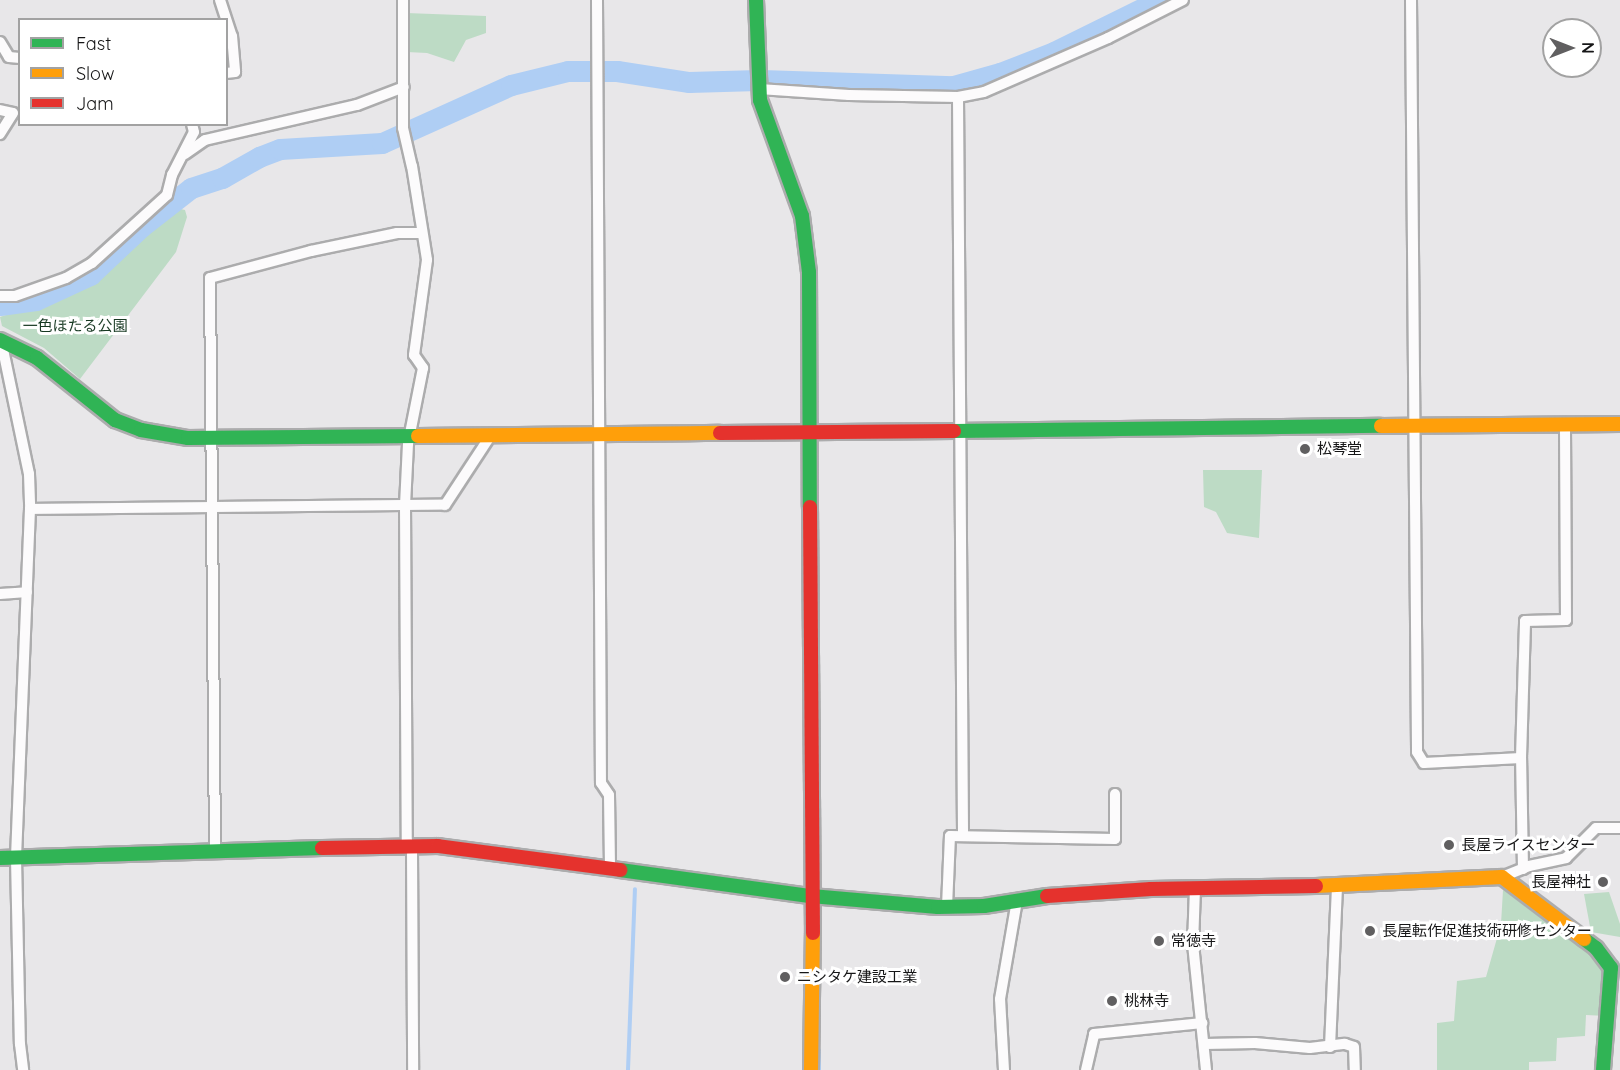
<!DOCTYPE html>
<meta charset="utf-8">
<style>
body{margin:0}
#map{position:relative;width:1620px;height:1070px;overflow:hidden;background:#e8e7e9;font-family:Quicksand,"Noto Sans JP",sans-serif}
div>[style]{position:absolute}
.green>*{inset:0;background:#bddbc5}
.stream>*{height:4px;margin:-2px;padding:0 2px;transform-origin:2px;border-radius:2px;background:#afcef4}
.river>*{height:21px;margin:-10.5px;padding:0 10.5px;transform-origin:10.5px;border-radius:10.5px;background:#afcef4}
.roads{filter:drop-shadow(2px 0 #acacad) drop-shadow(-2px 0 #acacad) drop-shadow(0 2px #acacad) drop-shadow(0 -2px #acacad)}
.street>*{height:10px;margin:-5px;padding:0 5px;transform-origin:5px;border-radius:5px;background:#fcfbfc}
.fast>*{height:14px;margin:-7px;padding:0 7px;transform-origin:7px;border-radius:7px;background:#30b455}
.slow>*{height:14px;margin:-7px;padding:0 7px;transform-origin:7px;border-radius:7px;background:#ff9f0a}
.jam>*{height:14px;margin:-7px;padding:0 7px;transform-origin:7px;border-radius:7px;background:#e5322d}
.dots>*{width:16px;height:16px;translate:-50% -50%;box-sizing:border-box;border:3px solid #fff;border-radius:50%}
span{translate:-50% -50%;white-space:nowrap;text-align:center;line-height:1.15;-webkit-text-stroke:6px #fff;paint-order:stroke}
.park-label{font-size:15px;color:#173922}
.poi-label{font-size:15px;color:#161617}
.left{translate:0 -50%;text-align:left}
.right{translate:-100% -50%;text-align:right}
.legend{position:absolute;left:18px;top:18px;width:210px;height:108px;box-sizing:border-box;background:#fff;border:2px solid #a2a2a2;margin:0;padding:8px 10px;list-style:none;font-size:18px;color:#161617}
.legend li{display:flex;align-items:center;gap:12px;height:30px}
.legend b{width:30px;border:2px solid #a2a2a2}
.north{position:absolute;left:1542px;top:18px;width:60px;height:60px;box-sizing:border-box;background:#fff;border:2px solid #a2a2a2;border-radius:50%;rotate:90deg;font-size:16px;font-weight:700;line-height:24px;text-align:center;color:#161617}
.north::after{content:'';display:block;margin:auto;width:21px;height:27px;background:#605f60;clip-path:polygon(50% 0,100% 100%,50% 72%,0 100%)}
</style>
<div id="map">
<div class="green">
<i style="clip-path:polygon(406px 13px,486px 16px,486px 33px,466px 40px,454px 62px,427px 53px,407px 52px)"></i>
<i style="clip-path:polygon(176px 208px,185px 210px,187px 217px,176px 252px,80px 379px,44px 348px,2px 326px,0 317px,38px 304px,100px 273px,149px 223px)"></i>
<i style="clip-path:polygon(1203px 470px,1262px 470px,1259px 538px,1227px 533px,1216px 512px,1204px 507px)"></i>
<i style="clip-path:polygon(1503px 890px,1530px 902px,1601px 962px,1606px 970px,1606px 1016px,1586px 1015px,1585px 1036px,1557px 1038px,1556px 1061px,1529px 1062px,1529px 1070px,1437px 1070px,1437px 1023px,1454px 1021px,1457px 981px,1486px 977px,1501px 924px)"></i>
<i style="clip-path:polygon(1609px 892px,1620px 924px,1620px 937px,1591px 932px,1584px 894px)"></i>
</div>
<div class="stream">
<i style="left:628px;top:1070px;width:181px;rotate:-87.8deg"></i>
<i style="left:819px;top:1070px;width:20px;rotate:-90deg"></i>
</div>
<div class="river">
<i style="left:0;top:305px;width:36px;rotate:-8deg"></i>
<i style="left:36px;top:300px;width:60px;rotate:-24.8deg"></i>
<i style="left:90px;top:275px;width:70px;rotate:-43.3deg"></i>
<i style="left:141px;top:227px;width:63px;rotate:-38deg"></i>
<i style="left:191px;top:188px;width:33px;rotate:-18deg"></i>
<i style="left:222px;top:178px;width:43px;rotate:-29.6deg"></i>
<i style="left:259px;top:157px;width:22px;rotate:-21deg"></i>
<i style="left:280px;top:149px;width:102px;rotate:-3.4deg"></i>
<i style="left:382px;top:143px;width:141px;rotate:-24.2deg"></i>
<i style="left:511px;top:85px;width:59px;rotate:-13.8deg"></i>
<i style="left:568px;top:71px;width:49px"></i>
<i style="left:617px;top:71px;width:73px;rotate:8.7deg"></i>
<i style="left:689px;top:82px;width:69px;rotate:-1.7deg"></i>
<i style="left:758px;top:80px;width:195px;rotate:1.8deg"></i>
<i style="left:953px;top:86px;width:49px;rotate:-15.5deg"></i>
<i style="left:1000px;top:73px;width:58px;rotate:-21.3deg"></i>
<i style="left:1054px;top:52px;width:117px;rotate:-26.3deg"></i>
</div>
<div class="roads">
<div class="street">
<i style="left:220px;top:0;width:38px;rotate:72deg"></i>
<i style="left:232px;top:36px;width:36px;rotate:85deg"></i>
<i style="left:235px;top:72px;width:9px;rotate:174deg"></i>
<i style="left:403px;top:0;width:128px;rotate:90deg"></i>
<i style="left:403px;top:128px;width:39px;rotate:77deg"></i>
<i style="left:412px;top:166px;width:95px;rotate:80.9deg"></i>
<i style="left:427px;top:260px;width:96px;rotate:97.8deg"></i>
<i style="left:414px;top:355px;width:16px;rotate:55deg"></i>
<i style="left:423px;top:368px;width:77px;rotate:101.2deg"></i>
<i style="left:408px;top:444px;width:61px;rotate:92.8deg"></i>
<i style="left:405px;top:505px;width:336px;rotate:89.7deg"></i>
<i style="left:407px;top:841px;width:11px;rotate:63deg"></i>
<i style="left:412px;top:851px;width:219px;rotate:89.7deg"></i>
<i style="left:597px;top:0;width:783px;rotate:89.71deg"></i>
<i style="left:601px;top:783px;width:14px;rotate:56deg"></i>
<i style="left:609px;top:795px;width:73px;rotate:89.2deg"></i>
<i style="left:1411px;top:0;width:752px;rotate:89.54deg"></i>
<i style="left:1417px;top:752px;width:13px;rotate:58deg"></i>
<i style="left:1424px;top:763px;width:97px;rotate:-3deg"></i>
<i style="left:0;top:42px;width:17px;rotate:59deg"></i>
<i style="left:9px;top:57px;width:11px;rotate:5deg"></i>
<i style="left:759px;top:89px;width:90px;rotate:3.8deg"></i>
<i style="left:849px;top:95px;width:109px;rotate:1.1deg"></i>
<i style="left:958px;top:97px;width:26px;rotate:-11deg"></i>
<i style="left:984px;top:92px;width:135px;rotate:-23.5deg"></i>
<i style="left:1108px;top:38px;width:84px;rotate:-26.9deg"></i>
<i style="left:958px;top:97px;width:739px;rotate:89.61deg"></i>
<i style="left:0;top:110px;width:13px;rotate:13deg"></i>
<i style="left:13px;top:113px;width:25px;rotate:122deg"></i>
<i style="left:185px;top:154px;width:24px;rotate:-35deg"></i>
<i style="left:205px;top:140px;width:156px;rotate:-13deg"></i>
<i style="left:357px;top:105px;width:50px;rotate:-21deg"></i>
<i style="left:0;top:296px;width:15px"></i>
<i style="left:15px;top:296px;width:54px;rotate:-19.4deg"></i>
<i style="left:66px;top:278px;width:30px;rotate:-30deg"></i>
<i style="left:92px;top:263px;width:101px;rotate:-42.2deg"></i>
<i style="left:167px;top:195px;width:21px;rotate:-76deg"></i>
<i style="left:172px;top:175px;width:48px;rotate:-62.9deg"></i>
<i style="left:194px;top:132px;width:8px;rotate:-104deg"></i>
<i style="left:1px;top:340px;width:137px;rotate:78.2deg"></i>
<i style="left:29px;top:474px;width:35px;rotate:88deg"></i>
<i style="left:30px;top:509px;width:349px;rotate:92.3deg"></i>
<i style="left:16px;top:858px;width:186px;rotate:88.8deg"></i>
<i style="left:20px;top:1044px;width:26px;rotate:83deg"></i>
<i style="left:30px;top:509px;width:415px;rotate:-0.6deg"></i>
<i style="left:445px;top:505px;width:84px;rotate:-56.7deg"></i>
<i style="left:0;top:594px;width:27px;rotate:-4deg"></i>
<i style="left:215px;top:850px;width:572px;rotate:-90.5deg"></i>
<i style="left:210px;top:278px;width:105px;rotate:-15deg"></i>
<i style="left:311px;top:251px;width:88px;rotate:-11.8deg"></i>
<i style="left:397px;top:233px;width:25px"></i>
<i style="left:1523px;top:869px;width:111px;rotate:-91deg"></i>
<i style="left:1521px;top:758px;width:137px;rotate:-88.3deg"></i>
<i style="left:1525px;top:621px;width:41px;rotate:-1.4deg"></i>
<i style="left:1566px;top:620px;width:196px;rotate:-90.3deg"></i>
<i style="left:1502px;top:877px;width:29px;rotate:-22deg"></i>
<i style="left:1529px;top:866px;width:38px;rotate:-12deg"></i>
<i style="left:1566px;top:858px;width:42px;rotate:-45deg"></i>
<i style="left:1596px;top:828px;width:24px"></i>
<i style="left:1195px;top:888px;width:56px;rotate:92deg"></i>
<i style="left:1193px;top:944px;width:127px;rotate:84.1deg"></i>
<i style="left:947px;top:907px;width:71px;rotate:-87.6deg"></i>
<i style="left:950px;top:836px;width:165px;rotate:1deg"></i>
<i style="left:1115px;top:839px;width:45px;rotate:-90deg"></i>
<i style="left:1205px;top:1044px;width:50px;rotate:-1.1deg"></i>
<i style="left:1255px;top:1043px;width:55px;rotate:5.2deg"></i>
<i style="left:1310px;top:1048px;width:35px;rotate:-7deg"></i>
<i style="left:1345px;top:1044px;width:9px;rotate:18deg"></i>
<i style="left:1354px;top:1047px;width:23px;rotate:88deg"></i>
<i style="left:1330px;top:1047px;width:162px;rotate:-87.5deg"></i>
<i style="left:1004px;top:1070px;width:71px;rotate:-93.2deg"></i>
<i style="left:1000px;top:999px;width:99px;rotate:-80.2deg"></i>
<i style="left:1086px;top:1070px;width:37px;rotate:-77deg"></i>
<i style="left:1094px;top:1034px;width:109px;rotate:-5.8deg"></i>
</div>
<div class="fast">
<i style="left:756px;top:0;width:100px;rotate:87.7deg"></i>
<i style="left:760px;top:100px;width:123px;rotate:70.1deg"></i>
<i style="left:802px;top:216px;width:56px;rotate:82.9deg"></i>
<i style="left:809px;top:272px;width:235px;rotate:89.8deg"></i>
<i style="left:0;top:340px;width:41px;rotate:25.9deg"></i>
<i style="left:37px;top:358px;width:100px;rotate:38.5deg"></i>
<i style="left:115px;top:420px;width:28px;rotate:21deg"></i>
<i style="left:141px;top:430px;width:48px;rotate:9.7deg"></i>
<i style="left:188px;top:438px;width:230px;rotate:-0.5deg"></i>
<i style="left:954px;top:431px;width:427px;rotate:-0.7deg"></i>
<i style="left:0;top:858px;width:322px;rotate:-1.8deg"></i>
<i style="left:620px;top:870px;width:193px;rotate:7.8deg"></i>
<i style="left:811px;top:896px;width:127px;rotate:5deg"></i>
<i style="left:938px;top:907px;width:46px;rotate:-1.2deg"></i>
<i style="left:984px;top:906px;width:64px;rotate:-9deg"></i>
<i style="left:1584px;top:939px;width:15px;rotate:37deg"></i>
<i style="left:1596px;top:948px;width:25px;rotate:53deg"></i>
<i style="left:1611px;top:968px;width:102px;rotate:94.5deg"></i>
</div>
<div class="slow">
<i style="left:1381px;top:426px;width:239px;rotate:-0.5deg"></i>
<i style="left:418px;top:436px;width:302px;rotate:-0.6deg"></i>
<i style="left:1316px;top:886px;width:186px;rotate:-2.8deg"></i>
<i style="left:1502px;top:877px;width:103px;rotate:37.1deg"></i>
<i style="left:811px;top:1070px;width:137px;rotate:-89.2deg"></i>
</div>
<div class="jam">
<i style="left:720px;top:433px;width:234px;rotate:-0.5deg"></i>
<i style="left:810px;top:507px;width:426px;rotate:89.6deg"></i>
<i style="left:322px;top:848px;width:116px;rotate:-1deg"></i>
<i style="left:438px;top:846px;width:184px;rotate:7.5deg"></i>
<i style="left:1047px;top:896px;width:104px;rotate:-3.9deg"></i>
<i style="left:1151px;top:889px;width:165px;rotate:-1deg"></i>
</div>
</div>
<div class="dots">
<i style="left:1305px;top:449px;background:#605f60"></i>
<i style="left:1449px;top:845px;background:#605f60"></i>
<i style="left:1603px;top:882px;background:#605f60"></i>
<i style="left:1370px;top:931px;background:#605f60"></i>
<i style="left:1159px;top:941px;background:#605f60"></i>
<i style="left:785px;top:977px;background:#605f60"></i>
<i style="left:1112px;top:1001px;background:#605f60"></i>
</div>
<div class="park-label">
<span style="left:75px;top:326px">一色ほたる公園</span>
</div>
<div class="poi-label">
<span class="left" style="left:1317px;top:449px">松琴堂</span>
<span class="left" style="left:1461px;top:845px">長屋ライスセンター</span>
<span class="right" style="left:1591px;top:882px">長屋神社</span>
<span class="left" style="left:1382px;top:931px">長屋転作促進技術研修センター</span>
<span class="left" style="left:1171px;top:941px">常徳寺</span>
<span class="left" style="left:797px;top:977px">ニシタケ建設工業</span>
<span class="left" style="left:1124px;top:1001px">桃林寺</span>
</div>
<ul class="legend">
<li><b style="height:8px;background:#30b455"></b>Fast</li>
<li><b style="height:8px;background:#ff9f0a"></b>Slow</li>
<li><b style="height:8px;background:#e5322d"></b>Jam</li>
</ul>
<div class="north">N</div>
</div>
